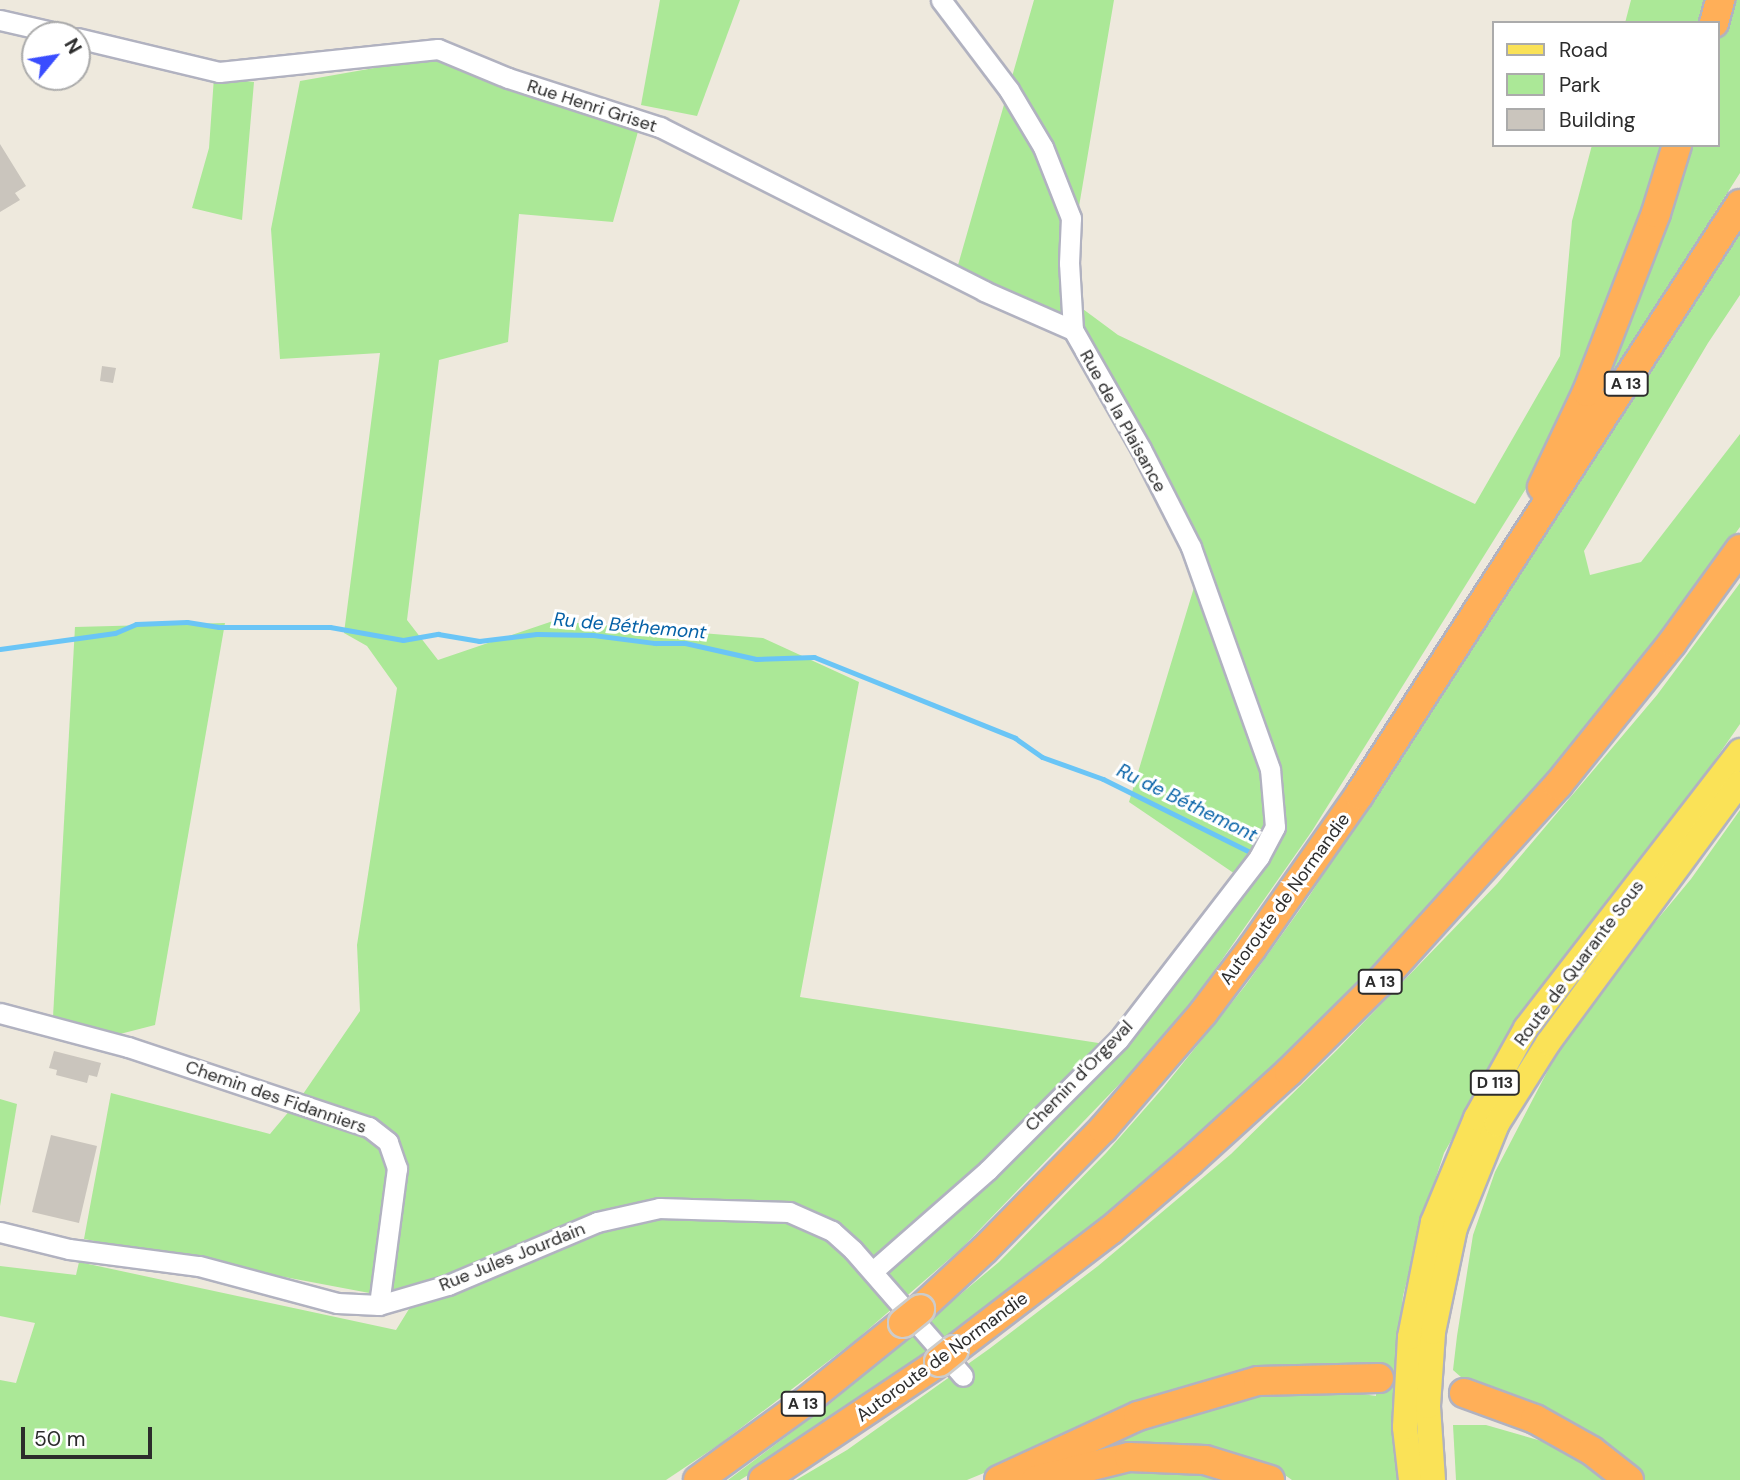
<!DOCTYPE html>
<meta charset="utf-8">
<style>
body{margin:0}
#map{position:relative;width:1740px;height:1480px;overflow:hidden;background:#eee9dd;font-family:"DM Sans",sans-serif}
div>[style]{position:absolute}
.green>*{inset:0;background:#abe897}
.stream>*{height:5px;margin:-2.5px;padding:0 2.5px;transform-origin:2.5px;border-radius:2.5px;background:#6ac5f6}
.building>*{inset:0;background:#cac5bd}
.roads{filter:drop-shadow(2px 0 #b1b2c0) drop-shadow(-2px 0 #b1b2c0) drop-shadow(0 2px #b1b2c0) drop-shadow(0 -2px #b1b2c0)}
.minor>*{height:19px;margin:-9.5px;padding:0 9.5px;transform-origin:9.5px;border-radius:9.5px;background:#fff}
.major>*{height:24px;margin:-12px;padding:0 12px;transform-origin:12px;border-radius:12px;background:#fae257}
.highway>*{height:28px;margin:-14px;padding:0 14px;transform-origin:14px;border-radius:14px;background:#ffaf58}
.bridges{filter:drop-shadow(2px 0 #ccc) drop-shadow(-2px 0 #ccc) drop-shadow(0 2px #ccc) drop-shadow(0 -2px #ccc)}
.highway-bridge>*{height:28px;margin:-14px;padding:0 14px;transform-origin:14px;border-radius:14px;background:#ffaf58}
span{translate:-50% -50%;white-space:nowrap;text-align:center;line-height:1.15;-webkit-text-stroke:6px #fff;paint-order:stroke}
.shield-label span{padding:2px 5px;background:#fff;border:2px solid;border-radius:5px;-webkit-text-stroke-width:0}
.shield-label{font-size:16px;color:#2c2c2c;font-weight:700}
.street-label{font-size:18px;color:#2c2c2c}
.water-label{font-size:19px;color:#0561a7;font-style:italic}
.legend{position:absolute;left:1492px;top:21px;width:228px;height:126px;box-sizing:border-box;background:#fff;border:2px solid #ababab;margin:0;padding:9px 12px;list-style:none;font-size:21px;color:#2c2c2c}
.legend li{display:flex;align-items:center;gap:14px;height:35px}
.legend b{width:35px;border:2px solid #ababab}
.north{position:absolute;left:21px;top:21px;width:70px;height:70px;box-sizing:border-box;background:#fff;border:2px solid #ababab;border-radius:50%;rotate:60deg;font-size:19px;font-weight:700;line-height:28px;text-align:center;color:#2c2c2c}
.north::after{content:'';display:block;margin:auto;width:24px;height:32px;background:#3a4dff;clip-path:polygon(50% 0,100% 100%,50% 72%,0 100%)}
.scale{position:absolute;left:21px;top:1427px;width:131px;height:32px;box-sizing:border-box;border:4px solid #2c2c2c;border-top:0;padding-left:9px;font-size:21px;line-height:24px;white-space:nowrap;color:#2c2c2c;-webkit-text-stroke:5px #fff;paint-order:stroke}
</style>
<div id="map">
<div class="green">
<i style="clip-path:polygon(660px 0,740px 0,697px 116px,641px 105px)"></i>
<i style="clip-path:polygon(1034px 0,1114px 0,1064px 295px,1118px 335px,1475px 504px,1560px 356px,1572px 221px,1592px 145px,1666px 145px,1615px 296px,1547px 455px,1312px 831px,1177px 1024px,962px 1248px,856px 1340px,720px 1444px,666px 1480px,0 1480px,0 1380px,16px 1383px,35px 1323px,0 1316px,0 1266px,76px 1275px,79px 1262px,396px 1330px,409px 1309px,380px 1295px,84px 1239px,111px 1093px,270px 1134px,301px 1097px,360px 1011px,357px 945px,397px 688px,367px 646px,344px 633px,380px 353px,280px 359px,271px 229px,300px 81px,460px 53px,639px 128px,613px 222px,519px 214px,508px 342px,439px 360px,407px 620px,438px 660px,553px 621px,763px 638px,859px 682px,800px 997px,1105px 1044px,1241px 878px,1129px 802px,1199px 571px,1065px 333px,954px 279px)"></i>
<i style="clip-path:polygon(1631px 0,1710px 0,1704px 23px,1625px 23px)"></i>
<i style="clip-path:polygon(1731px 0,1740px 0,1740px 173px,1584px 418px,1687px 145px,1717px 145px,1717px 47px)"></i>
<i style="clip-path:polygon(214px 77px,254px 82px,242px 220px,192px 208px,209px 148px)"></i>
<i style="clip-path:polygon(1740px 229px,1740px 295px,1708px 343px,1584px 551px,1590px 575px,1641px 562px,1740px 434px,1740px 527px,1628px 679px,1401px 948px,1198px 1140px,1031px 1279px,817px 1433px,740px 1480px,728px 1480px,833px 1401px,999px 1262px,1106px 1153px,1163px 1088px,1245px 986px,1306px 901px)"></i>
<i style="clip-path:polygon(1740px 583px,1740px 724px,1676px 816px,1528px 1006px,1444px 1153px,1423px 1217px,1403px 1296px,1393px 1397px,1399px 1480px,1292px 1480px,1279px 1471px,1213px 1453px,1152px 1445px,1096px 1453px,1090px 1449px,1160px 1423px,1265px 1391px,1328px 1389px,1376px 1396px,1377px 1371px,1324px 1370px,1268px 1375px,1159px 1401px,967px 1480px,796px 1480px,847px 1450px,989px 1349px,1098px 1266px,1231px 1154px,1337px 1050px,1497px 884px,1657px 695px)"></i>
<i style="clip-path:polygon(225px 623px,155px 1025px,116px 1035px,53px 1017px,75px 627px)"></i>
<i style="clip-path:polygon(1740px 810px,1740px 1480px,1642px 1480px,1470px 1385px,1453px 1370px,1457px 1336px,1473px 1235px,1495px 1172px,1560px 1047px,1607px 980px,1691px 879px)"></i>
<i style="clip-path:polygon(0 1099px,17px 1104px,0 1206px)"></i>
<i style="clip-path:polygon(1453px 1425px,1486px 1425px,1559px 1446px,1612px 1480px,1456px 1480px)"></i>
<i style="clip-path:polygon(1129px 1471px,1206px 1471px,1231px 1480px,1090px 1480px)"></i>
</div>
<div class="stream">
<i style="left:0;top:649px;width:116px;rotate:-7.9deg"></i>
<i style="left:115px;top:633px;width:23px;rotate:-23deg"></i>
<i style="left:136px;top:624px;width:51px;rotate:-2.2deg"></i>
<i style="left:187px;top:622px;width:32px;rotate:9deg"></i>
<i style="left:219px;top:627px;width:111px"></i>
<i style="left:330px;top:627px;width:74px;rotate:10.1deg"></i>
<i style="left:403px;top:640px;width:36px;rotate:-10deg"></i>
<i style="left:438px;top:634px;width:42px;rotate:9.7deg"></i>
<i style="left:479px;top:641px;width:58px;rotate:-6.9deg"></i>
<i style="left:537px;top:634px;width:56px;rotate:1deg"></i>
<i style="left:593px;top:635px;width:63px;rotate:7.4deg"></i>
<i style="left:655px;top:643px;width:30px"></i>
<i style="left:685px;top:643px;width:73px;rotate:12.7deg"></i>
<i style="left:756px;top:659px;width:58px;rotate:-2deg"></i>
<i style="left:814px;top:657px;width:217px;rotate:21.9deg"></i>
<i style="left:1015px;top:738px;width:33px;rotate:35deg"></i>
<i style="left:1042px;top:757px;width:65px;rotate:19.8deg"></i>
<i style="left:1103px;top:779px;width:169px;rotate:26.4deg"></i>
</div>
<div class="building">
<i style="clip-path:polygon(0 144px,26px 186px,15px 193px,20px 200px,0 212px)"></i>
<i style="clip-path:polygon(102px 366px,116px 368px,113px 383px,100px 381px)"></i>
<i style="clip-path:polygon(54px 1051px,101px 1063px,97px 1077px,89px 1075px,87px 1083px,56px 1075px,57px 1070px,49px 1068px)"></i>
<i style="clip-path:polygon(51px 1135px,97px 1146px,79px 1223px,32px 1212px)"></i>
</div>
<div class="roads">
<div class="minor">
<i style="left:0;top:20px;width:67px;rotate:13deg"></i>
<i style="left:77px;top:38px;width:146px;rotate:13.5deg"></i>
<i style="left:219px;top:72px;width:220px;rotate:-6deg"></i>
<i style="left:438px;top:49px;width:76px;rotate:22.5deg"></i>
<i style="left:508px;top:78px;width:160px;rotate:17.9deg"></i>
<i style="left:660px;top:127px;width:363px;rotate:26.8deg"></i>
<i style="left:984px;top:291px;width:97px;rotate:23.7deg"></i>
<i style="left:0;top:1013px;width:132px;rotate:14.9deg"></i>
<i style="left:128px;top:1047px;width:254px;rotate:18.4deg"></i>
<i style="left:369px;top:1127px;width:24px;rotate:38deg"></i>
<i style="left:388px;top:1142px;width:28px;rotate:71deg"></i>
<i style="left:397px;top:1168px;width:138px;rotate:97.5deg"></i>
<i style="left:0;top:1232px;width:71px;rotate:13.8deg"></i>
<i style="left:69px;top:1249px;width:131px;rotate:7.5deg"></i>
<i style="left:199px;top:1266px;width:143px;rotate:15deg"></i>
<i style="left:337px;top:1303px;width:42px;rotate:2.7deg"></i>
<i style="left:379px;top:1305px;width:72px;rotate:-16.2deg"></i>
<i style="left:448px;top:1285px;width:162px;rotate:-22.9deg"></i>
<i style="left:597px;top:1222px;width:64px;rotate:-12.7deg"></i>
<i style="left:659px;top:1208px;width:130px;rotate:1.8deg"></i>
<i style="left:789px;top:1212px;width:47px;rotate:23.8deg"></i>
<i style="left:832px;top:1231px;width:28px;rotate:42deg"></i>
<i style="left:853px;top:1250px;width:167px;rotate:48.9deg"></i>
<i style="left:873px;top:1271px;width:153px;rotate:-41.3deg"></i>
<i style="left:988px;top:1170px;width:185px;rotate:-45deg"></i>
<i style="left:1119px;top:1039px;width:230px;rotate:-52.4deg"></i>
<i style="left:1259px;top:857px;width:34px;rotate:-62deg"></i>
<i style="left:1275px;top:827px;width:58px;rotate:-94.9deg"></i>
<i style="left:1270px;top:769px;width:236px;rotate:-109.6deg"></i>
<i style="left:1191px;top:547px;width:110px;rotate:-117deg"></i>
<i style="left:1141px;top:449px;width:137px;rotate:-119.7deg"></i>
<i style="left:1073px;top:330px;width:67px;rotate:-93.4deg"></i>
<i style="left:1069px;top:263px;width:45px;rotate:-87.5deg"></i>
<i style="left:1071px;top:218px;width:76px;rotate:-111.5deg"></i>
<i style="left:1043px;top:147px;width:66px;rotate:-120.8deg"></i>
<i style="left:1009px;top:90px;width:113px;rotate:-127.1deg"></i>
</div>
<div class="major">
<i style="left:1411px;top:1480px;width:53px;rotate:-96.5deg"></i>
<i style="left:1405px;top:1427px;width:90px;rotate:-86.8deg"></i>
<i style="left:1410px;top:1337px;width:117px;rotate:-78.7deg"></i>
<i style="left:1433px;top:1222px;width:113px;rotate:-67.5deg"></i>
<i style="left:1476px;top:1118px;width:103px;rotate:-60.9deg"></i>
<i style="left:1526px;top:1028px;width:350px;rotate:-52.3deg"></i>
<i style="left:1433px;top:1480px;width:74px;rotate:-93.9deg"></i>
<i style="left:1428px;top:1406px;width:74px;rotate:-86.1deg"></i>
<i style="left:1433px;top:1332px;width:106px;rotate:-78.1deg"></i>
<i style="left:1455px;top:1228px;width:112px;rotate:-68deg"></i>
<i style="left:1497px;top:1124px;width:96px;rotate:-57.8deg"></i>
<i style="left:1548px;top:1043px;width:323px;rotate:-53.6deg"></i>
</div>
<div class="highway">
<i style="left:1714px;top:23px;width:24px;rotate:-75deg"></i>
<i style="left:1542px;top:487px;width:105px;rotate:-64.7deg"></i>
<i style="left:1587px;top:392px;width:192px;rotate:-68.9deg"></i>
<i style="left:1656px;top:213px;width:71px;rotate:-72.8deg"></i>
<i style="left:920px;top:1309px;width:87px;rotate:-42.7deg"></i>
<i style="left:984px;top:1250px;width:170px;rotate:-45.5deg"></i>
<i style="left:1103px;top:1129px;width:153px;rotate:-49.2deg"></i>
<i style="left:1203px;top:1013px;width:81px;rotate:-53deg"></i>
<i style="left:1252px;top:948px;width:187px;rotate:-55deg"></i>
<i style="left:1359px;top:795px;width:703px;rotate:-57.19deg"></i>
<i style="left:954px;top:1350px;width:198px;rotate:-37.4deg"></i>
<i style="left:1111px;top:1230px;width:104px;rotate:-40.7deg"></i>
<i style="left:1190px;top:1162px;width:134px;rotate:-42.3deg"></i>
<i style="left:1289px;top:1072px;width:127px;rotate:-44.7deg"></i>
<i style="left:1379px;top:983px;width:267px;rotate:-47.9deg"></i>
<i style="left:1558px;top:785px;width:182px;rotate:-51.2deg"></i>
<i style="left:1672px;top:643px;width:116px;rotate:-54.1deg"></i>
<i style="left:1464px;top:1393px;width:76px;rotate:20.1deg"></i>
<i style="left:1535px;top:1419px;width:65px;rotate:29.3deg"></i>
<i style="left:1592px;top:1451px;width:47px;rotate:38.1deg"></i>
<i style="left:698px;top:1480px;width:131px;rotate:-36deg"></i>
<i style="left:804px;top:1403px;width:127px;rotate:-38.9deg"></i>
<i style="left:763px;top:1480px;width:212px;rotate:-33.8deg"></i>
<i style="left:999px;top:1480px;width:153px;rotate:-24.7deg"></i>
<i style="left:1138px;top:1416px;width:125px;rotate:-16.3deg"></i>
<i style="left:1258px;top:1381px;width:121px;rotate:-1.4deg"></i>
<i style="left:1036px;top:1480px;width:96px;rotate:-13.9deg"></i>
<i style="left:1129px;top:1457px;width:76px;rotate:2.3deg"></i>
<i style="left:1205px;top:1460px;width:68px;rotate:17.1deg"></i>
</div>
</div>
<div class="bridges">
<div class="highway-bridge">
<i style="left:903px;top:1323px;width:22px;rotate:-39deg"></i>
<i style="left:939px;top:1362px;width:19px;rotate:-39deg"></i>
</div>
</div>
<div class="shield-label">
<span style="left:1626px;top:384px">A 13</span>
<span style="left:1380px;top:982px">A 13</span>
<span style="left:1495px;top:1083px">D 113</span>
<span style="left:803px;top:1404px">A 13</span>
</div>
<div class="street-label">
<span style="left:592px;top:106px;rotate:18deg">Rue Henri Griset</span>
<span style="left:1123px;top:421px;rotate:61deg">Rue de la Plaisance</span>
<span style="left:1285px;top:899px;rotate:-54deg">Autoroute de Normandie</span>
<span style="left:1579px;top:963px;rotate:-53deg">Route de Quarante Sous</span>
<span style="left:1079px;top:1076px;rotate:-46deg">Chemin d'Orgeval</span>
<span style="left:276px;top:1097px;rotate:19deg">Chemin des Fidanniers</span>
<span style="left:512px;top:1257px;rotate:-22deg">Rue Jules Jourdain</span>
<span style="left:942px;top:1357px;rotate:-36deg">Autoroute de Normandie</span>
</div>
<div class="water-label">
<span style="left:630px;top:626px;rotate:5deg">Ru de Béthemont</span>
<span style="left:1187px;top:803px;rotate:26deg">Ru de Béthemont</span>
</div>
<ul class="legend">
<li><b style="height:9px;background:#fae257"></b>Road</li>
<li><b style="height:19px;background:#abe897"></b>Park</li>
<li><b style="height:19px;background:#cac5bd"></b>Building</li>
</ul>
<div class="north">N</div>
<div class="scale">50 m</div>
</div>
